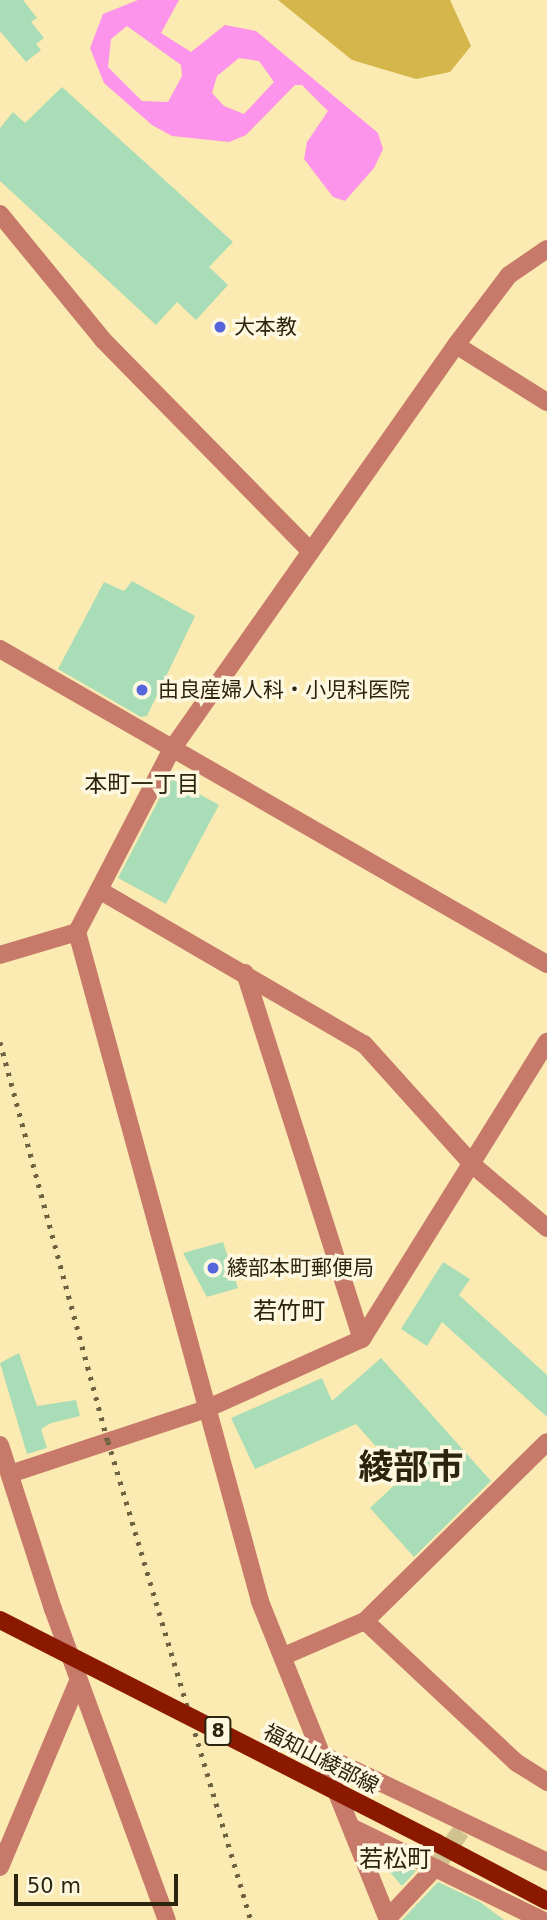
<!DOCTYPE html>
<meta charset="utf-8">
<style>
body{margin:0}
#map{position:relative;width:547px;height:1920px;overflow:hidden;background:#fbeab1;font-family:"DejaVu Sans","Noto Sans JP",sans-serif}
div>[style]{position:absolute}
.forest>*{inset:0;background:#d5b64b}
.water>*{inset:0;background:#fb94ea}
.building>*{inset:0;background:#a9ddb7}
.minor-tunnel>*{height:18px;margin-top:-9px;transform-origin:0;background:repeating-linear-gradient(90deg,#d1c290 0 18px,transparent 0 27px)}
.minor>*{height:18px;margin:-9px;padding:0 9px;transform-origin:9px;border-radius:9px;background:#c77a6a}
.tertiary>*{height:18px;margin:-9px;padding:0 9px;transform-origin:9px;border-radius:9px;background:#c77a6a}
.primary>*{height:18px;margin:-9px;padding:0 9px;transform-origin:9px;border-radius:9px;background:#8a1900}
.rail>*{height:5px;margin-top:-2.5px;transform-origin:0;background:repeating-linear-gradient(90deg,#6c6241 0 3.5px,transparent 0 10.5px)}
.primary-bridge>*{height:18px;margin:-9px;padding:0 9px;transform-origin:9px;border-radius:9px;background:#8a1900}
.dots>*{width:19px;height:19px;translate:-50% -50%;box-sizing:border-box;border:4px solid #fef8e1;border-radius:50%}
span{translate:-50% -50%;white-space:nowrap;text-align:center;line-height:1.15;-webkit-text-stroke:7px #fef8e1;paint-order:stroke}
.shield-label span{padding:2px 5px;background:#fef8e1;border:2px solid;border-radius:5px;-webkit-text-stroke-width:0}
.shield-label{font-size:19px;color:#2b240e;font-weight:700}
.poi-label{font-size:21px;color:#2b240e}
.left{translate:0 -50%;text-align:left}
.street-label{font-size:21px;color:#2b240e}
.neighbourhood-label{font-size:23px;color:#2b240e}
.quarter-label{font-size:24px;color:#2b240e}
.town-label{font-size:35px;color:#2b240e;font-weight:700}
.scale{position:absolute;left:14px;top:1874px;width:164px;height:32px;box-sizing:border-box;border:4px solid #2b240e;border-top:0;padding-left:9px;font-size:21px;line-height:24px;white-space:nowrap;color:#2b240e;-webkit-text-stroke:5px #fef8e1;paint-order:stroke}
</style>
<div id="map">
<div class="forest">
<i style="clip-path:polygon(278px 0,450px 0,471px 46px,450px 72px,416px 79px,352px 60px)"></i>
</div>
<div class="water">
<i style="clip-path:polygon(evenodd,138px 0,179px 0,161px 33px,191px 52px,225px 25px,256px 31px,378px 133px,383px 149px,374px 168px,345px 201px,333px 197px,304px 159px,307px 142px,328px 111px,302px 85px,295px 85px,246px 135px,229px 142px,172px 136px,152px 125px,104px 83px,90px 48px,103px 14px,138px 0,127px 26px,181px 65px,182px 76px,168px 102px,142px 101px,108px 67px,111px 39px,127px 26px,138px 0,239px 58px,259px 61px,274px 82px,244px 114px,224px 106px,212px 93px,217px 76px,239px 58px)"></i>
</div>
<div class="building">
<i style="clip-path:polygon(0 0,23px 0,37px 18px,31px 22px,44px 38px,36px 44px,41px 50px,26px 62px,0 31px)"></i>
<i style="clip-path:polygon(62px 87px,233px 242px,209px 267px,228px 285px,196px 320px,177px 302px,156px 325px,0 181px,0 128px,13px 112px,25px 123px)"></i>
<i style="clip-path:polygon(132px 581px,195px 616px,147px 716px,141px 717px,58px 669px,104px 582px,124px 591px)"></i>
<i style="clip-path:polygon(170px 778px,219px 805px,166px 904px,118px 878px)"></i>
<i style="clip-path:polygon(223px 1242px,238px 1288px,207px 1297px,183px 1253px)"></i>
<i style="clip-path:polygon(443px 1262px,470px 1279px,459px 1295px,547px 1375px,547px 1417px,442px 1322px,427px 1346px,401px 1329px)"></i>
<i style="clip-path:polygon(19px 1353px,37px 1406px,76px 1400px,80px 1416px,51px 1423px,41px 1429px,47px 1448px,27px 1454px,0 1363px)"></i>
<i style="clip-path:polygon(381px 1358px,491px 1481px,414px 1557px,370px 1508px,403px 1477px,356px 1424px,255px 1469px,231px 1418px,322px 1378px,332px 1401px)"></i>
<i style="clip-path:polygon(394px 1861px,416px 1871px,402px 1886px,386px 1868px)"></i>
<i style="clip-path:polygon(438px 1882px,480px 1902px,504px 1920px,402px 1920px)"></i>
</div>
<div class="minor-tunnel">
<i style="left:435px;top:1868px;width:57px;rotate:-54.9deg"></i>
</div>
<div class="minor">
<i style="left:0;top:214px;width:163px;rotate:50.7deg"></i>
<i style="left:103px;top:340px;width:296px;rotate:45.5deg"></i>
<i style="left:456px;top:345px;width:107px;rotate:32.1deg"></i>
<i style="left:99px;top:890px;width:306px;rotate:30.2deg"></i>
<i style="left:364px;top:1044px;width:164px;rotate:48deg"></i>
<i style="left:474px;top:1166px;width:96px;rotate:40.3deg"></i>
<i style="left:0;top:955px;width:80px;rotate:-16.6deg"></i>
<i style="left:245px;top:973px;width:384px;rotate:72.3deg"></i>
<i style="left:0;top:1445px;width:172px;rotate:72.1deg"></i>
<i style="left:53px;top:1609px;width:331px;rotate:69.9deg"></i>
<i style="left:10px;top:1474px;width:206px;rotate:-18.3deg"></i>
<i style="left:206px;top:1409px;width:171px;rotate:-24.2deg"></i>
<i style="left:362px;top:1339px;width:350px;rotate:-58.1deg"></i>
<i style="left:365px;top:1621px;width:208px;rotate:43.1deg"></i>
<i style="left:517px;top:1763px;width:36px;rotate:32deg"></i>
<i style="left:284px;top:1656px;width:88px;rotate:-23.4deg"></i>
<i style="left:365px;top:1621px;width:255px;rotate:-44.5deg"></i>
<i style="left:323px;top:1755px;width:248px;rotate:25.5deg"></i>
<i style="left:351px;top:1827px;width:212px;rotate:26deg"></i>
<i style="left:0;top:1867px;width:202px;rotate:-67.2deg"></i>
<i style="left:388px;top:1918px;width:69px;rotate:-46.8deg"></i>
<i style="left:388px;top:1920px;width:344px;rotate:-111.9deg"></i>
<i style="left:260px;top:1601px;width:694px;rotate:-105.3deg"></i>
<i style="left:77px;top:932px;width:206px;rotate:-62.6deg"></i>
<i style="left:172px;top:749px;width:494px;rotate:-54.9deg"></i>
<i style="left:456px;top:345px;width:88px;rotate:-52.9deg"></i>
<i style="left:509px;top:275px;width:46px;rotate:-34.4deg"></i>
</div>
<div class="tertiary">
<i style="left:0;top:649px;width:631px;rotate:29.94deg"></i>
</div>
<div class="primary">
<i style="left:437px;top:1843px;width:124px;rotate:27.8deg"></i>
</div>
<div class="rail">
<i style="left:0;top:1042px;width:413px;rotate:74.9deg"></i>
<i style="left:108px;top:1441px;width:500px;rotate:73.4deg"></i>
</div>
<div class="primary-bridge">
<i style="left:0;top:1620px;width:491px;rotate:27deg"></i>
</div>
<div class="dots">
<i style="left:220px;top:327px;background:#56d"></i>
<i style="left:142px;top:690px;background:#56d"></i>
<i style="left:213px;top:1268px;background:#56d"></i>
</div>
<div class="shield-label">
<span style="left:218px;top:1731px">8</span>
</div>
<div class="poi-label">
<span class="left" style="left:234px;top:327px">大本教</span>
<span class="left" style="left:158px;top:690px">由良産婦人科・小児科医院</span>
<span class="left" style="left:227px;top:1268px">綾部本町郵便局</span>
</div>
<div class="street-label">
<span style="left:321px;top:1759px;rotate:27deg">福知山綾部線</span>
</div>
<div class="neighbourhood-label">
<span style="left:142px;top:784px">本町一丁目</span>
</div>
<div class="quarter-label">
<span style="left:289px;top:1312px">若竹町</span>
<span style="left:395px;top:1860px">若松町</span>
</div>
<div class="town-label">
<span style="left:411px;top:1467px">綾部市</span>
</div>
<div class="scale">50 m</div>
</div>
